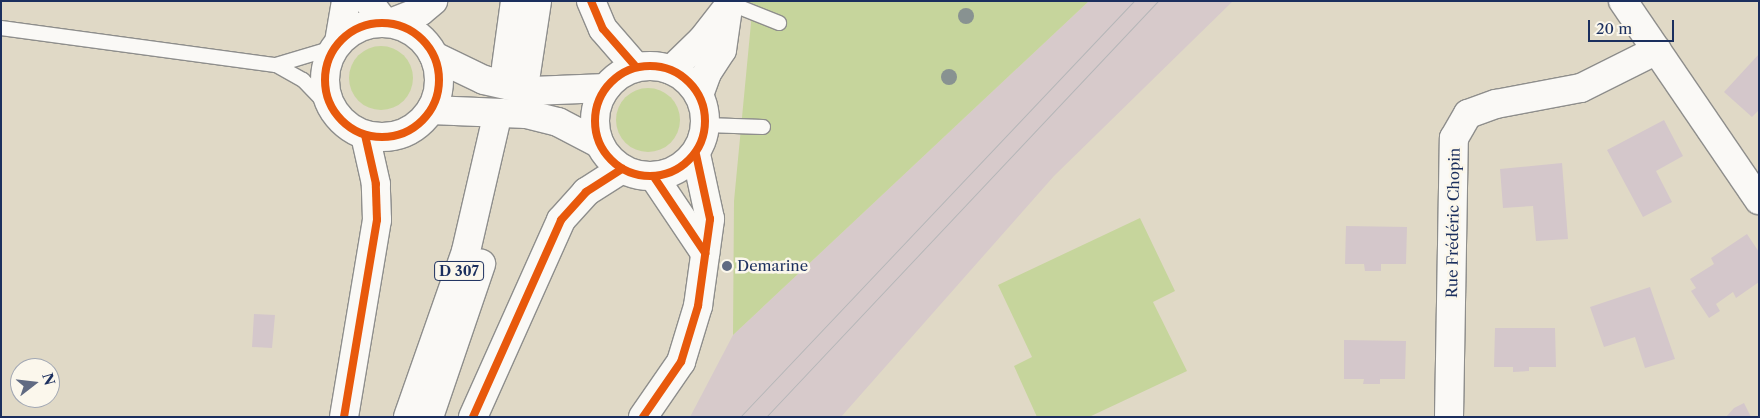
<!DOCTYPE html>
<meta charset="utf-8">
<style>
body{margin:0}
#map{position:relative;width:1760px;height:418px;overflow:hidden;background:#e0d9c6;font-family:"Libre Caslon Text",serif}
div>[style]{position:absolute}
.industrial>*{inset:0;background:#d7cacb}
.green>*{inset:0;background:#c6d59c}
.round{border-radius:50%}
.building>*{inset:0;background:#d4c7cb}
.roads{filter:drop-shadow(1px 0 #8e8e8c) drop-shadow(-1px 0 #8e8e8c) drop-shadow(0 1px #8e8e8c) drop-shadow(0 -1px #8e8e8c)}
.lane>*{height:14px;margin:-7px;padding:0 7px;transform-origin:7px;border-radius:7px;background:#faf9f6}
.street>*{height:28px;margin:-14px;padding:0 14px;transform-origin:14px;border-radius:14px;background:#faf9f6}
.secondary>*{height:28px;margin:-14px;padding:0 14px;transform-origin:14px;border-radius:14px;background:#faf9f6}
.secondary>.ring{margin:-14px;padding:0;box-sizing:content-box;background:none;border:28px solid #faf9f6;border-radius:50%}
.primary>*{height:28px;margin:-14px;padding:0 14px;transform-origin:14px;border-radius:14px;background:#faf9f6}
.tram>*{height:1px;margin:-0.5px;padding:0 0.5px;transform-origin:0.5px;border-radius:0.5px;background:#b5b6b8}
.cycleway>*{height:8px;margin:-4px;padding:0 4px;transform-origin:4px;border-radius:4px;background:#e8590c}
.cycleway>.ring{margin:-4px;padding:0;box-sizing:content-box;background:none;border:8px solid #e8590c;border-radius:50%}
.trees>*{width:16px;height:16px;margin:-8px;border-radius:50%;background:#889291}
.dots>*{width:14px;height:14px;translate:-50% -50%;box-sizing:border-box;border:2px solid #fbf7ec;border-radius:50%}
span{translate:-50% -50%;white-space:nowrap;text-align:center;line-height:1.15;-webkit-text-stroke:5px #fbf7ec;paint-order:stroke}
.shield-label span{padding:1px 4px;background:#fbf7ec;border:1px solid;border-radius:4px;-webkit-text-stroke-width:0}
.shield-label{font-size:14px;color:#1b2f5e;font-weight:700}
.street-label{font-size:15px;color:#1b2f5e}
.poi-label{font-size:15px;color:#1b2f5e}
.left{translate:0 -50%;text-align:left}
.frame{position:absolute;inset:0;border:2px solid #1b2f5e;pointer-events:none}
.north{position:absolute;left:10px;top:358px;width:50px;height:50px;box-sizing:border-box;background:#fbf7ec;border:1px solid #a1a7b3;border-radius:50%;rotate:74deg;font-size:14px;font-weight:700;line-height:20px;text-align:center;color:#1b2f5e}
.north::after{content:'';display:block;margin:auto;width:18px;height:22px;background:#606a82;clip-path:polygon(50% 0,100% 100%,50% 72%,0 100%)}
.scale{position:absolute;left:1588px;top:20px;width:86px;height:22px;box-sizing:border-box;border:2px solid #1b2f5e;border-top:0;padding-left:6px;font-size:15px;line-height:18px;white-space:nowrap;color:#1b2f5e;-webkit-text-stroke:4px #fbf7ec;paint-order:stroke}
</style>
<div id="map">
<div class="industrial">
<i style="clip-path:polygon(1089px 1px,1233px 1px,1054px 176px,841px 417px,690px 417px,733px 335px)"></i>
</div>
<div class="green">
<i style="clip-path:polygon(749px 1px,1089px 1px,733px 335px,734px 201px,751px 23px)"></i>
<i class="round" style="left:349px;top:46px;width:64px;height:64px"></i>
<i class="round" style="left:616px;top:88px;width:64px;height:64px"></i>
<i style="clip-path:polygon(1140px 218px,1175px 291px,1153px 302px,1187px 371px,1089px 417px,1037px 417px,1014px 366px,1032px 357px,998px 285px)"></i>
</div>
<div class="building">
<i style="clip-path:polygon(1759px 54px,1759px 110px,1752px 117px,1724px 92px)"></i>
<i style="clip-path:polygon(1664px 120px,1683px 156px,1656px 171px,1672px 202px,1643px 217px,1607px 150px)"></i>
<i style="clip-path:polygon(1562px 163px,1568px 239px,1536px 241px,1533px 206px,1503px 208px,1500px 169px)"></i>
<i style="clip-path:polygon(1346px 226px,1407px 227px,1406px 264px,1381px 264px,1381px 271px,1365px 271px,1364px 264px,1345px 264px)"></i>
<i style="clip-path:polygon(1747px 234px,1759px 252px,1759px 282px,1736px 298px,1733px 292px,1716px 304px,1720px 311px,1709px 318px,1691px 291px,1696px 288px,1690px 279px,1714px 264px,1711px 258px)"></i>
<i style="clip-path:polygon(1650px 287px,1675px 359px,1645px 368px,1635px 337px,1604px 347px,1590px 307px)"></i>
<i style="clip-path:polygon(254px 314px,275px 315px,272px 348px,252px 347px)"></i>
<i style="clip-path:polygon(1495px 328px,1555px 328px,1556px 367px,1529px 367px,1529px 371px,1513px 372px,1513px 367px,1494px 367px)"></i>
<i style="clip-path:polygon(1344px 340px,1406px 341px,1405px 379px,1380px 379px,1380px 384px,1363px 384px,1364px 379px,1344px 379px)"></i>
<i style="clip-path:polygon(1744px 403px,1751px 417px,1726px 417px,1734px 408px)"></i>
</div>
<div class="roads">
<div class="lane">
<i style="left:729px;top:3px;width:54px;rotate:21.8deg"></i>
<i style="left:1px;top:28px;width:277px;rotate:7.7deg"></i>
<i style="left:276px;top:65px;width:31px;rotate:29deg"></i>
<i style="left:303px;top:80px;width:46px;rotate:45.9deg"></i>
<i style="left:276px;top:65px;width:63px;rotate:-16.7deg"></i>
<i style="left:706px;top:125px;width:57px;rotate:2deg"></i>
</div>
<div class="street">
<i style="left:368px;top:1px;width:28px;rotate:52deg"></i>
<i style="left:1623px;top:1px;width:241px;rotate:55.7deg"></i>
<i style="left:339px;top:42px;width:42px;rotate:-80.3deg"></i>
<i style="left:671px;top:70px;width:43px;rotate:-44.1deg"></i>
<i style="left:702px;top:40px;width:39px;rotate:-52deg"></i>
<i style="left:699px;top:95px;width:23px;rotate:-70deg"></i>
<i style="left:707px;top:73px;width:27px;rotate:-57deg"></i>
<i style="left:722px;top:50px;width:49px;rotate:-81.9deg"></i>
<i style="left:1449px;top:417px;width:279px;rotate:-89deg"></i>
<i style="left:1454px;top:138px;width:28px;rotate:-60deg"></i>
<i style="left:1468px;top:114px;width:30px;rotate:-20deg"></i>
<i style="left:1496px;top:104px;width:86px;rotate:-10.7deg"></i>
<i style="left:1581px;top:88px;width:85px;rotate:-26.6deg"></i>
</div>
<div class="secondary">
<i class="ring" style="left:325px;top:23px;width:86px;height:86px"></i>
<i style="left:434px;top:56px;width:55px;rotate:25.6deg"></i>
<i style="left:484px;top:80px;width:49px;rotate:12.9deg"></i>
<i style="left:532px;top:91px;width:74px;rotate:-2.3deg"></i>
<i class="ring" style="left:595px;top:66px;width:82px;height:82px"></i>
<i style="left:431px;top:110px;width:95px;rotate:2.4deg"></i>
<i style="left:526px;top:114px;width:33px;rotate:14deg"></i>
<i style="left:558px;top:122px;width:47px;rotate:27.6deg"></i>
<i style="left:654px;top:177px;width:92px;rotate:56.1deg"></i>
<i style="left:643px;top:417px;width:67px;rotate:-55.4deg"></i>
<i style="left:681px;top:362px;width:59px;rotate:-73.1deg"></i>
<i style="left:698px;top:306px;width:88px;rotate:-82.1deg"></i>
<i style="left:710px;top:219px;width:66px;rotate:-102.2deg"></i>
</div>
<div class="primary">
<i style="left:591px;top:1px;width:30px;rotate:67deg"></i>
<i style="left:603px;top:29px;width:50px;rotate:49deg"></i>
<i style="left:390px;top:23px;width:33px;rotate:-21deg"></i>
<i style="left:421px;top:11px;width:16px;rotate:-40deg"></i>
<i style="left:506px;top:67px;width:67px;rotate:-82.2deg"></i>
<i style="left:526px;top:74px;width:74px;rotate:-81.4deg"></i>
<i style="left:344px;top:417px;width:200px;rotate:-80.5deg"></i>
<i style="left:377px;top:220px;width:36px;rotate:-92deg"></i>
<i style="left:376px;top:184px;width:50px;rotate:-102.7deg"></i>
<i style="left:408px;top:417px;width:176px;rotate:-70.7deg"></i>
<i style="left:466px;top:251px;width:133px;rotate:-77deg"></i>
<i style="left:429px;top:417px;width:162px;rotate:-71.2deg"></i>
<i style="left:473px;top:417px;width:216px;rotate:-65.9deg"></i>
<i style="left:561px;top:220px;width:38px;rotate:-48deg"></i>
<i style="left:586px;top:192px;width:43px;rotate:-32.6deg"></i>
</div>
</div>
<div class="tram">
<i style="left:740px;top:417px;width:573px;rotate:-46.56deg"></i>
<i style="left:766px;top:417px;width:572px;rotate:-46.7deg"></i>
</div>
<div class="cycleway">
<i style="left:591px;top:1px;width:30px;rotate:67deg"></i>
<i style="left:603px;top:29px;width:50px;rotate:49deg"></i>
<i class="ring" style="left:325px;top:23px;width:106px;height:106px"></i>
<i class="ring" style="left:595px;top:66px;width:102px;height:102px"></i>
<i style="left:654px;top:177px;width:92px;rotate:56.1deg"></i>
<i style="left:344px;top:417px;width:200px;rotate:-80.5deg"></i>
<i style="left:377px;top:220px;width:36px;rotate:-92deg"></i>
<i style="left:376px;top:184px;width:50px;rotate:-102.7deg"></i>
<i style="left:473px;top:417px;width:216px;rotate:-65.9deg"></i>
<i style="left:561px;top:220px;width:38px;rotate:-48deg"></i>
<i style="left:586px;top:192px;width:43px;rotate:-32.6deg"></i>
<i style="left:643px;top:417px;width:67px;rotate:-55.4deg"></i>
<i style="left:681px;top:362px;width:59px;rotate:-73.1deg"></i>
<i style="left:698px;top:306px;width:88px;rotate:-82.1deg"></i>
<i style="left:710px;top:219px;width:66px;rotate:-102.2deg"></i>
</div>
<div class="trees">
<i style="left:966px;top:16px"></i>
<i style="left:949px;top:77px"></i>
</div>
<div class="dots">
<i style="left:727px;top:266px;background:#606a82"></i>
</div>
<div class="shield-label">
<span style="left:459px;top:271px">D 307</span>
</div>
<div class="street-label">
<span style="left:1453px;top:223px;rotate:-89deg">Rue Frédéric Chopin</span>
</div>
<div class="poi-label">
<span class="left" style="left:737px;top:266px">Demarine</span>
</div>
<div class="frame"></div>
<div class="north">N</div>
<div class="scale">20 m</div>
</div>
